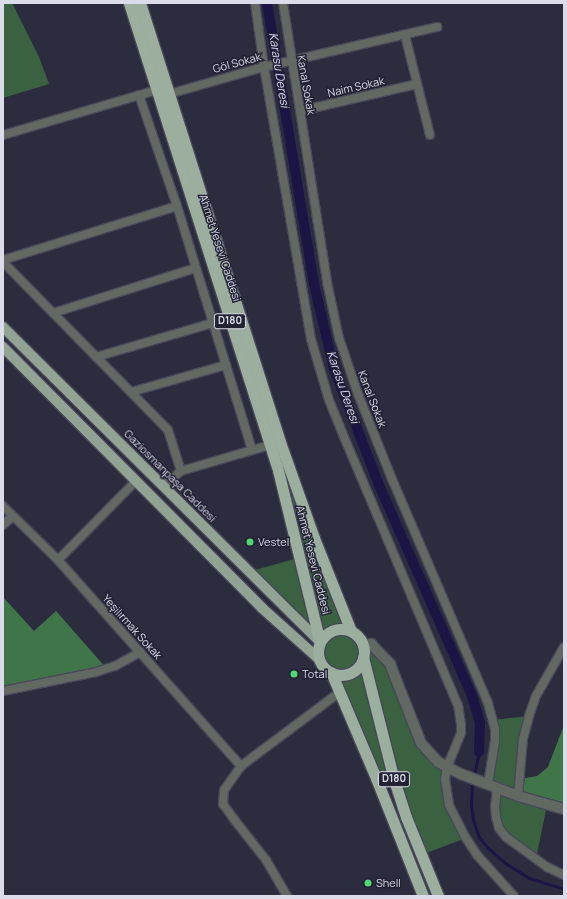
<!DOCTYPE html>
<meta charset="utf-8">
<style>
body{margin:0}
#map{position:relative;width:567px;height:899px;overflow:hidden;background:#2c2c3f;font-family:Manrope,sans-serif}
div>[style]{position:absolute}
.green>*{inset:0;background:#3a6140}
.forest>*{inset:0;background:#40754a}
.stream>*{height:3px;margin:-1.5px;padding:0 1.5px;transform-origin:1.5px;border-radius:1.5px;background:#1b1445}
.canal>*{height:10px;margin:-5px;padding:0 5px;transform-origin:5px;border-radius:5px;background:#1b1445}
.roads{filter:drop-shadow(1px 0 #48485a) drop-shadow(-1px 0 #48485a) drop-shadow(0 1px #48485a) drop-shadow(0 -1px #48485a)}
.minor>*{height:8px;margin:-4px;padding:0 4px;transform-origin:4px;border-radius:4px;background:#616962}
.tertiary>*{height:10px;margin:-5px;padding:0 5px;transform-origin:5px;border-radius:5px;background:#616962}
.primary>*{height:10px;margin:-5px;padding:0 5px;transform-origin:5px;border-radius:5px;background:#92a394}
.trunk>*{height:11px;margin:-5.5px;padding:0 5.5px;transform-origin:5.5px;border-radius:5.5px;background:#9cae9e}
.trunk>.ring{margin:-5.5px;padding:0;box-sizing:content-box;background:none;border:11px solid #9cae9e;border-radius:50%}
.dots>*{width:11px;height:11px;translate:-50% -50%;box-sizing:border-box;border:2px solid #222235;border-radius:50%}
span{translate:-50% -50%;white-space:nowrap;text-align:center;line-height:1.15;-webkit-text-stroke:3px #222235;paint-order:stroke}
.shield-label span{padding:1px 3px;background:#222235;border:1px solid;border-radius:3px;-webkit-text-stroke-width:0}
.shield-label{font-size:10px;color:#dbdce9;font-weight:700}
.street-label{font-size:11px;color:#dbdce9}
.poi-label{font-size:11px;color:#dbdce9}
.left{translate:0 -50%;text-align:left}
.water-label{font-size:12px;color:#d5d7f9;font-style:italic}
.frame{position:absolute;inset:0;border:4px solid #dbdce9;pointer-events:none}
</style>
<div id="map">
<div class="green">
<i style="clip-path:polygon(3px 3px,12px 3px,39px 57px,49px 84px,3px 98px)"></i>
<i style="clip-path:polygon(299px 495px,351px 631px,362px 642px,371px 644px,390px 664px,413px 726px,447px 767px,447px 792px,466px 838px,421px 855px,394px 780px,379px 785px,327px 670px,319px 659px,319px 645px,248px 572px,298px 558px,285px 499px)"></i>
<i style="clip-path:polygon(529px 716px,518px 795px,547px 805px,536px 859px,499px 828px,497px 788px,488px 784px,493px 720px)"></i>
</div>
<div class="forest">
<i style="clip-path:polygon(3px 597px,34px 631px,56px 611px,107px 669px,3px 691px)"></i>
<i style="clip-path:polygon(564px 725px,564px 809px,518px 796px,520px 779px,537px 776px,548px 767px)"></i>
</div>
<div class="stream">
<i style="left:479px;top:752px;width:33px;rotate:102deg"></i>
<i style="left:472px;top:784px;width:21px;rotate:93deg"></i>
<i style="left:471px;top:805px;width:15px;rotate:82deg"></i>
<i style="left:473px;top:820px;width:18px;rotate:71deg"></i>
<i style="left:479px;top:837px;width:14px;rotate:51deg"></i>
<i style="left:488px;top:848px;width:23px;rotate:41deg"></i>
<i style="left:505px;top:863px;width:28px;rotate:32deg"></i>
<i style="left:529px;top:878px;width:37px;rotate:17deg"></i>
</div>
<div class="canal">
<i style="left:267px;top:3px;width:285px;rotate:80.5deg"></i>
<i style="left:314px;top:284px;width:87px;rotate:76.8deg"></i>
<i style="left:334px;top:369px;width:124px;rotate:68.8deg"></i>
<i style="left:379px;top:485px;width:231px;rotate:66.2deg"></i>
<i style="left:472px;top:696px;width:28px;rotate:73deg"></i>
<i style="left:480px;top:723px;width:29px;rotate:92deg"></i>
</div>
<div class="roads">
<div class="minor">
<i style="left:255px;top:3px;width:65px;rotate:82deg"></i>
<i style="left:264px;top:67px;width:276px;rotate:80.2deg"></i>
<i style="left:311px;top:339px;width:64px;rotate:73.6deg"></i>
<i style="left:329px;top:400px;width:40px;rotate:68deg"></i>
<i style="left:344px;top:437px;width:291px;rotate:67deg"></i>
<i style="left:458px;top:705px;width:19px;rotate:81deg"></i>
<i style="left:461px;top:724px;width:9px;rotate:90deg"></i>
<i style="left:461px;top:733px;width:37px;rotate:112deg"></i>
<i style="left:447px;top:767px;width:12px;rotate:99deg"></i>
<i style="left:445px;top:779px;width:26px;rotate:81deg"></i>
<i style="left:449px;top:805px;width:37px;rotate:63deg"></i>
<i style="left:466px;top:838px;width:20px;rotate:57deg"></i>
<i style="left:477px;top:855px;width:55px;rotate:47.9deg"></i>
<i style="left:283px;top:3px;width:282px;rotate:81deg"></i>
<i style="left:327px;top:282px;width:57px;rotate:77.9deg"></i>
<i style="left:339px;top:338px;width:59px;rotate:71.3deg"></i>
<i style="left:358px;top:394px;width:92px;rotate:68.2deg"></i>
<i style="left:392px;top:479px;width:244px;rotate:66.8deg"></i>
<i style="left:488px;top:703px;width:27px;rotate:75deg"></i>
<i style="left:495px;top:729px;width:12px;rotate:90deg"></i>
<i style="left:495px;top:741px;width:44px;rotate:99.2deg"></i>
<i style="left:405px;top:35px;width:103px;rotate:76deg"></i>
<i style="left:169px;top:94px;width:99px;rotate:-15.9deg"></i>
<i style="left:264px;top:67px;width:178px;rotate:-13deg"></i>
<i style="left:139px;top:95px;width:117px;rotate:71.1deg"></i>
<i style="left:177px;top:206px;width:255px;rotate:72.9deg"></i>
<i style="left:300px;top:111px;width:120px;rotate:-13deg"></i>
<i style="left:3px;top:135px;width:160px;rotate:-16.3deg"></i>
<i style="left:3px;top:260px;width:182px;rotate:-17.2deg"></i>
<i style="left:3px;top:262px;width:235px;rotate:45.5deg"></i>
<i style="left:168px;top:430px;width:43px;rotate:72.4deg"></i>
<i style="left:53px;top:313px;width:150px;rotate:-17.5deg"></i>
<i style="left:96px;top:357px;width:122px;rotate:-16.2deg"></i>
<i style="left:131px;top:392px;width:99px;rotate:-15.9deg"></i>
<i style="left:163px;top:486px;width:23px;rotate:-40deg"></i>
<i style="left:181px;top:471px;width:93px;rotate:-16.3deg"></i>
<i style="left:3px;top:506px;width:77px;rotate:44.5deg"></i>
<i style="left:58px;top:560px;width:276px;rotate:48.4deg"></i>
<i style="left:241px;top:766px;width:124px;rotate:-36.8deg"></i>
<i style="left:3px;top:525px;width:13px;rotate:-42deg"></i>
<i style="left:58px;top:560px;width:111px;rotate:-45.4deg"></i>
<i style="left:3px;top:691px;width:95px;rotate:-11.5deg"></i>
<i style="left:96px;top:672px;width:20px;rotate:-18deg"></i>
<i style="left:115px;top:666px;width:29px;rotate:-29deg"></i>
<i style="left:241px;top:766px;width:29px;rotate:125deg"></i>
<i style="left:224px;top:790px;width:14px;rotate:94deg"></i>
<i style="left:223px;top:804px;width:17px;rotate:54deg"></i>
<i style="left:233px;top:818px;width:53px;rotate:51.8deg"></i>
<i style="left:266px;top:860px;width:42px;rotate:59.7deg"></i>
<i style="left:497px;top:788px;width:18px;rotate:96deg"></i>
<i style="left:495px;top:806px;width:11px;rotate:85deg"></i>
<i style="left:496px;top:817px;width:11px;rotate:75deg"></i>
<i style="left:499px;top:828px;width:11px;rotate:52deg"></i>
<i style="left:506px;top:837px;width:51px;rotate:36.2deg"></i>
<i style="left:547px;top:867px;width:19px;rotate:25deg"></i>
<i style="left:518px;top:796px;width:57px;rotate:-85deg"></i>
<i style="left:523px;top:739px;width:24px;rotate:-75deg"></i>
<i style="left:529px;top:716px;width:21px;rotate:-71deg"></i>
<i style="left:536px;top:696px;width:56px;rotate:-60.3deg"></i>
</div>
<div class="tertiary">
<i style="left:363px;top:647px;width:9px;rotate:-21deg"></i>
<i style="left:371px;top:644px;width:28px;rotate:46deg"></i>
<i style="left:390px;top:664px;width:85px;rotate:68.6deg"></i>
<i style="left:421px;top:743px;width:25px;rotate:48deg"></i>
<i style="left:438px;top:762px;width:26px;rotate:28deg"></i>
<i style="left:461px;top:774px;width:61px;rotate:21.1deg"></i>
<i style="left:518px;top:796px;width:48px;rotate:15.8deg"></i>
</div>
<div class="primary">
<i style="left:3px;top:327px;width:447px;rotate:44.8deg"></i>
<i style="left:3px;top:347px;width:368px;rotate:45.2deg"></i>
<i style="left:262px;top:608px;width:76px;rotate:41.8deg"></i>
</div>
<div class="trunk">
<i style="left:129px;top:3px;width:486px;rotate:72.3deg"></i>
<i style="left:277px;top:466px;width:181px;rotate:76.3deg"></i>
<i style="left:140px;top:3px;width:461px;rotate:72.3deg"></i>
<i style="left:280px;top:442px;width:102px;rotate:70.5deg"></i>
<i style="left:314px;top:538px;width:100px;rotate:68.3deg"></i>
<i class="ring" style="left:318px;top:629px;width:35px;height:35px"></i>
<i style="left:363px;top:657px;width:127px;rotate:75.9deg"></i>
<i style="left:394px;top:780px;width:39px;rotate:72deg"></i>
<i style="left:406px;top:817px;width:85px;rotate:67.9deg"></i>
<i style="left:331px;top:672px;width:115px;rotate:67deg"></i>
<i style="left:376px;top:778px;width:127px;rotate:68.3deg"></i>
</div>
</div>
<div class="dots">
<i style="left:250px;top:542px;background:#53d673"></i>
<i style="left:294px;top:674px;background:#53d673"></i>
<i style="left:368px;top:883px;background:#53d673"></i>
</div>
<div class="shield-label">
<span style="left:230px;top:321px">D180</span>
<span style="left:394px;top:779px">D180</span>
</div>
<div class="street-label">
<span style="left:237px;top:63px;rotate:-15deg">Göl Sokak</span>
<span style="left:306px;top:85px;rotate:80deg">Kanal Sokak</span>
<span style="left:356px;top:87px;rotate:-13deg">Naim Sokak</span>
<span style="left:220px;top:248px;rotate:72deg">Ahmet Yesevi Caddesi</span>
<span style="left:372px;top:399px;rotate:69deg">Kanal Sokak</span>
<span style="left:170px;top:476px;rotate:45deg">Gaziosmanpaşa Caddesi</span>
<span style="left:313px;top:560px;rotate:76deg">Ahmet Yesevi Caddesi</span>
<span style="left:132px;top:627px;rotate:48deg">Yeşilırmak Sokak</span>
</div>
<div class="poi-label">
<span class="left" style="left:258px;top:542px">Vestel</span>
<span class="left" style="left:302px;top:674px">Total</span>
<span class="left" style="left:376px;top:883px">Shell</span>
</div>
<div class="water-label">
<span style="left:279px;top:70px;rotate:81deg">Karasu Deresi</span>
<span style="left:343px;top:387px;rotate:71deg">Karasu Deresi</span>
</div>
<div class="frame"></div>
</div>
